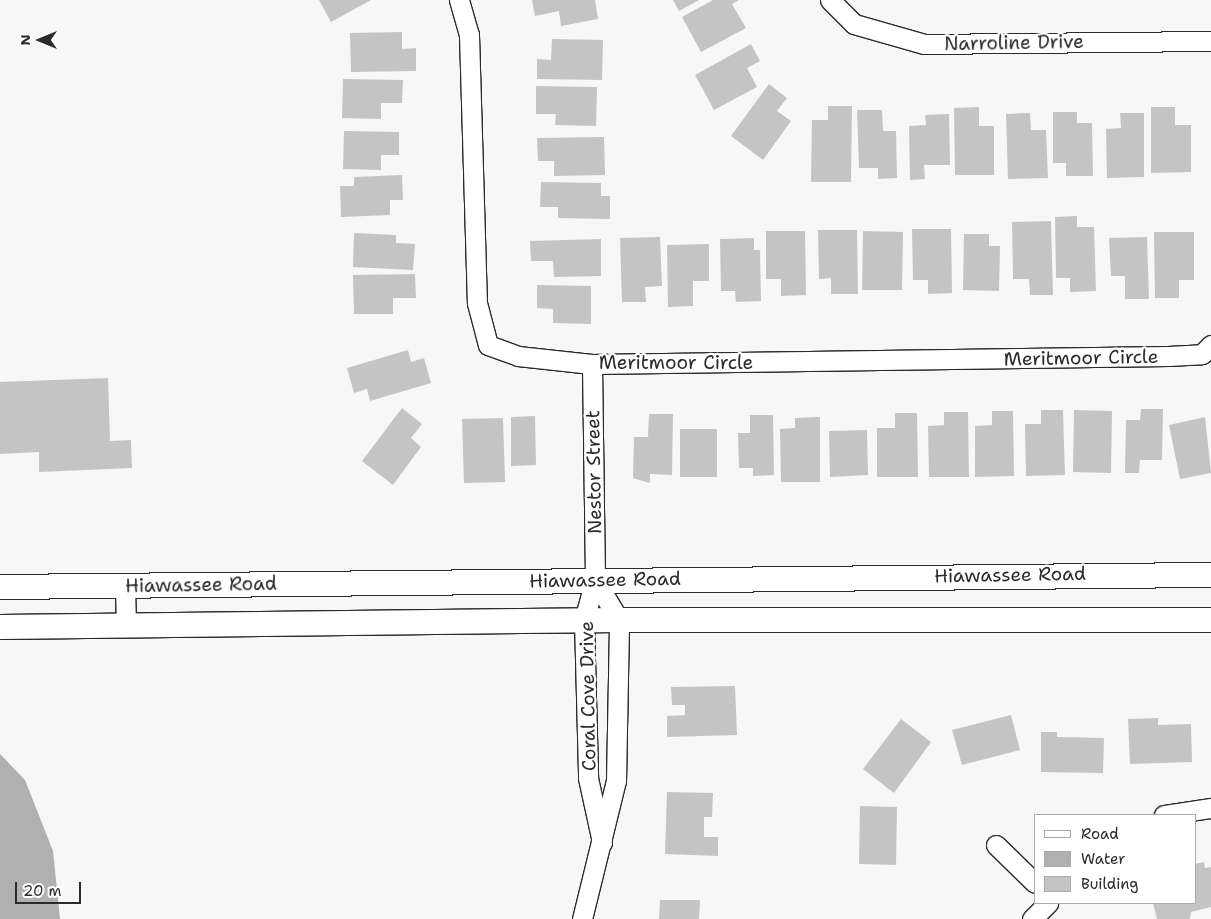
<!DOCTYPE html>
<style>
body{margin:0}
#map{position:relative;width:1211px;height:919px;overflow:hidden;background:#f7f7f7;font-family:"Shantell Sans",sans-serif}
div>[style]{position:absolute}
.water>*{inset:0;background:#b0b0b0}
.building>*{inset:0;background:#c4c4c4}
.roads{filter:drop-shadow(1px 0 #2b2b2b) drop-shadow(-1px 0 #2b2b2b) drop-shadow(0 1px #2b2b2b) drop-shadow(0 -1px #2b2b2b)}
.minor>*{height:19px;margin:-9.5px;padding:0 9.5px;transform-origin:9.5px;border-radius:9.5px;background:#fff}
.tertiary>*{height:24px;margin:-12px;padding:0 12px;transform-origin:12px;border-radius:12px;background:#fff}
span{translate:-50% -50%;white-space:nowrap;text-align:center;line-height:1.15;-webkit-text-stroke:4.5px #fff;paint-order:stroke}
.street-label{font-size:19px;color:#2b2b2b}
.legend{position:absolute;left:1034px;top:814px;width:162px;height:90px;box-sizing:border-box;background:#fff;border:1px solid #aaa;margin:0;padding:6px 9px;list-style:none;font-size:15px;color:#2b2b2b}
.legend li{display:flex;align-items:center;gap:10px;height:25px}
.legend b{width:25px;border:1px solid #aaa}
.north{position:absolute;left:15px;top:15px;width:50px;height:50px;-webkit-text-stroke:4px #fff;paint-order:stroke;rotate:270deg;font-size:14px;font-weight:700;line-height:20px;text-align:center;color:#2b2b2b}
.north::after{content:'';display:block;margin:auto;width:18px;height:22px;background:#2b2b2b;clip-path:polygon(50% 0,100% 100%,50% 72%,0 100%)}
.scale{position:absolute;left:15px;top:882px;width:66px;height:22px;box-sizing:border-box;border:2px solid #2b2b2b;border-top:0;padding-left:6px;font-size:15px;line-height:18px;white-space:nowrap;color:#2b2b2b;-webkit-text-stroke:4px #fff;paint-order:stroke}
</style>
<div id="map">
<div class="water">
<i style="clip-path:polygon(0 754px,25px 780px,53px 851px,60px 919px,0 919px)"></i>
</div>
<div class="building">
<i style="clip-path:polygon(319px 0,371px 0,331px 22px)"></i>
<i style="clip-path:polygon(532px 0,595px 0,598px 19px,561px 26px,559px 11px,535px 16px)"></i>
<i style="clip-path:polygon(673px 0,699px 0,679px 11px)"></i>
<i style="clip-path:polygon(713px 0,739px 0,732px 4px,746px 28px,701px 52px,682px 17px)"></i>
<i style="clip-path:polygon(402px 32px,402px 49px,416px 48px,416px 71px,351px 72px,350px 33px)"></i>
<i style="clip-path:polygon(552px 39px,603px 40px,602px 80px,537px 79px,537px 59px,551px 60px)"></i>
<i style="clip-path:polygon(751px 44px,760px 61px,747px 68px,757px 87px,714px 110px,695px 75px)"></i>
<i style="clip-path:polygon(343px 79px,403px 80px,402px 103px,381px 103px,381px 119px,342px 118px)"></i>
<i style="clip-path:polygon(769px 84px,787px 98px,777px 111px,791px 121px,763px 160px,731px 136px)"></i>
<i style="clip-path:polygon(536px 86px,597px 87px,596px 126px,555px 125px,556px 114px,536px 114px)"></i>
<i style="clip-path:polygon(828px 106px,852px 106px,851px 182px,811px 182px,812px 120px,828px 120px)"></i>
<i style="clip-path:polygon(979px 107px,979px 126px,994px 126px,994px 175px,955px 175px,954px 108px)"></i>
<i style="clip-path:polygon(1151px 107px,1175px 107px,1175px 125px,1191px 125px,1191px 172px,1151px 173px)"></i>
<i style="clip-path:polygon(857px 110px,882px 110px,883px 131px,896px 131px,897px 178px,878px 179px,878px 168px,859px 168px)"></i>
<i style="clip-path:polygon(1053px 112px,1077px 112px,1077px 123px,1092px 123px,1093px 176px,1066px 176px,1066px 163px,1053px 163px)"></i>
<i style="clip-path:polygon(1030px 113px,1031px 130px,1046px 130px,1048px 178px,1008px 179px,1006px 114px)"></i>
<i style="clip-path:polygon(1120px 113px,1144px 113px,1144px 177px,1107px 178px,1106px 129px,1121px 128px)"></i>
<i style="clip-path:polygon(949px 114px,950px 165px,924px 165px,925px 179px,910px 180px,909px 126px,926px 125px,925px 115px)"></i>
<i style="clip-path:polygon(344px 131px,399px 132px,399px 155px,381px 155px,381px 170px,343px 169px)"></i>
<i style="clip-path:polygon(604px 137px,605px 175px,554px 176px,554px 161px,538px 161px,537px 138px)"></i>
<i style="clip-path:polygon(402px 175px,403px 200px,390px 200px,390px 215px,341px 217px,340px 186px,354px 186px,354px 177px)"></i>
<i style="clip-path:polygon(541px 182px,601px 183px,601px 196px,610px 196px,610px 219px,558px 218px,558px 207px,540px 207px)"></i>
<i style="clip-path:polygon(1077px 216px,1077px 227px,1094px 227px,1096px 291px,1070px 292px,1070px 278px,1056px 278px,1055px 217px)"></i>
<i style="clip-path:polygon(1051px 221px,1053px 295px,1030px 295px,1029px 279px,1013px 279px,1012px 222px)"></i>
<i style="clip-path:polygon(912px 229px,951px 229px,952px 293px,928px 294px,928px 280px,913px 280px)"></i>
<i style="clip-path:polygon(818px 230px,857px 230px,858px 294px,831px 294px,831px 278px,819px 279px)"></i>
<i style="clip-path:polygon(766px 231px,805px 231px,806px 295px,781px 296px,781px 279px,766px 279px)"></i>
<i style="clip-path:polygon(863px 231px,903px 232px,902px 290px,862px 290px)"></i>
<i style="clip-path:polygon(1154px 232px,1194px 232px,1194px 280px,1179px 280px,1179px 298px,1155px 298px)"></i>
<i style="clip-path:polygon(354px 233px,396px 235px,396px 243px,415px 244px,413px 270px,353px 267px)"></i>
<i style="clip-path:polygon(964px 234px,989px 234px,989px 246px,1000px 246px,999px 291px,963px 290px)"></i>
<i style="clip-path:polygon(660px 237px,662px 286px,645px 287px,646px 302px,622px 302px,620px 238px)"></i>
<i style="clip-path:polygon(1147px 237px,1149px 299px,1125px 299px,1125px 276px,1111px 276px,1109px 238px)"></i>
<i style="clip-path:polygon(754px 238px,754px 250px,760px 250px,761px 301px,736px 302px,735px 291px,721px 291px,720px 239px)"></i>
<i style="clip-path:polygon(601px 239px,601px 276px,554px 277px,553px 261px,531px 261px,530px 241px)"></i>
<i style="clip-path:polygon(709px 244px,709px 281px,693px 281px,693px 306px,668px 307px,667px 245px)"></i>
<i style="clip-path:polygon(415px 274px,416px 298px,393px 298px,393px 314px,354px 314px,353px 275px)"></i>
<i style="clip-path:polygon(537px 285px,591px 286px,591px 324px,553px 323px,553px 309px,537px 308px)"></i>
<i style="clip-path:polygon(408px 350px,411px 362px,424px 358px,431px 383px,370px 401px,367px 389px,354px 393px,347px 368px)"></i>
<i style="clip-path:polygon(108px 378px,110px 441px,131px 440px,132px 468px,39px 472px,39px 452px,0 454px,0 382px)"></i>
<i style="clip-path:polygon(402px 408px,422px 424px,411px 438px,421px 447px,393px 485px,362px 461px)"></i>
<i style="clip-path:polygon(1141px 409px,1163px 409px,1162px 460px,1140px 460px,1139px 473px,1125px 473px,1126px 420px,1140px 420px)"></i>
<i style="clip-path:polygon(1041px 410px,1063px 410px,1065px 475px,1026px 476px,1025px 424px,1041px 424px)"></i>
<i style="clip-path:polygon(1074px 410px,1112px 411px,1111px 473px,1073px 472px)"></i>
<i style="clip-path:polygon(992px 411px,1013px 411px,1014px 476px,975px 477px,975px 426px,992px 425px)"></i>
<i style="clip-path:polygon(944px 412px,968px 412px,969px 477px,929px 477px,928px 426px,944px 425px)"></i>
<i style="clip-path:polygon(895px 413px,917px 413px,918px 477px,877px 477px,877px 428px,895px 428px)"></i>
<i style="clip-path:polygon(649px 414px,673px 414px,672px 475px,650px 474px,650px 483px,633px 478px,634px 437px,648px 437px)"></i>
<i style="clip-path:polygon(750px 415px,773px 415px,774px 475px,753px 476px,753px 468px,739px 468px,738px 433px,750px 433px)"></i>
<i style="clip-path:polygon(535px 416px,536px 465px,511px 466px,511px 417px)"></i>
<i style="clip-path:polygon(820px 417px,820px 482px,781px 482px,780px 429px,795px 428px,795px 418px)"></i>
<i style="clip-path:polygon(1205px 417px,1211px 473px,1180px 479px,1169px 425px)"></i>
<i style="clip-path:polygon(503px 418px,505px 482px,464px 483px,462px 419px)"></i>
<i style="clip-path:polygon(680px 429px,717px 429px,717px 477px,680px 477px)"></i>
<i style="clip-path:polygon(867px 430px,868px 475px,830px 477px,829px 431px)"></i>
<i style="clip-path:polygon(735px 686px,737px 735px,667px 737px,667px 716px,685px 715px,685px 705px,672px 705px,671px 687px)"></i>
<i style="clip-path:polygon(1011px 715px,1020px 750px,962px 765px,952px 730px)"></i>
<i style="clip-path:polygon(1158px 718px,1158px 725px,1191px 724px,1192px 762px,1130px 764px,1128px 719px)"></i>
<i style="clip-path:polygon(901px 719px,931px 742px,894px 793px,863px 769px)"></i>
<i style="clip-path:polygon(1041px 732px,1057px 732px,1057px 737px,1104px 738px,1103px 773px,1041px 772px)"></i>
<i style="clip-path:polygon(667px 792px,713px 793px,712px 817px,704px 817px,704px 837px,718px 837px,718px 856px,665px 854px)"></i>
<i style="clip-path:polygon(860px 806px,897px 807px,896px 865px,859px 864px)"></i>
<i style="clip-path:polygon(1204px 862px,1205px 868px,1211px 867px,1211px 907px,1191px 912px,1190px 919px,1157px 919px,1153px 903px,1195px 903px,1195px 864px)"></i>
<i style="clip-path:polygon(660px 900px,700px 900px,699px 919px,659px 919px)"></i>
</div>
<div class="roads">
<div class="minor">
<i style="left:459px;top:0;width:36px;rotate:74deg"></i>
<i style="left:469px;top:35px;width:268px;rotate:88.3deg"></i>
<i style="left:477px;top:303px;width:43px;rotate:75.3deg"></i>
<i style="left:488px;top:345px;width:32px;rotate:20deg"></i>
<i style="left:518px;top:356px;width:74px;rotate:6.2deg"></i>
<i style="left:592px;top:364px;width:576px;rotate:-0.8deg"></i>
<i style="left:1168px;top:356px;width:34px;rotate:-3deg"></i>
<i style="left:1202px;top:354px;width:13px;rotate:-45deg"></i>
<i style="left:830px;top:0;width:34px;rotate:45deg"></i>
<i style="left:854px;top:24px;width:73px;rotate:15.9deg"></i>
<i style="left:924px;top:44px;width:287px;rotate:-0.6deg"></i>
<i style="left:592px;top:364px;width:216px;rotate:89.2deg"></i>
<i style="left:595px;top:580px;width:41px;rotate:105.4deg"></i>
<i style="left:584px;top:620px;width:158px;rotate:88.5deg"></i>
<i style="left:588px;top:778px;width:66px;rotate:77.7deg"></i>
<i style="left:125px;top:586px;width:40px;rotate:88.6deg"></i>
<i style="left:1164px;top:815px;width:48px;rotate:-8.5deg"></i>
<i style="left:996px;top:845px;width:54px;rotate:44.3deg"></i>
<i style="left:582px;top:919px;width:142px;rotate:-76.2deg"></i>
<i style="left:616px;top:781px;width:161px;rotate:-88.9deg"></i>
<i style="left:619px;top:620px;width:47px;rotate:-121deg"></i>
<i style="left:1032px;top:919px;width:23px;rotate:-45deg"></i>
</div>
<div class="tertiary">
<i style="left:0;top:587px;width:1211px;rotate:-0.57deg"></i>
<i style="left:0;top:627px;width:619px;rotate:-0.65deg"></i>
<i style="left:619px;top:620px;width:592px"></i>
</div>
</div>
<div class="street-label">
<span style="left:1014px;top:43px;rotate:-1deg">Narroline Drive</span>
<span style="left:1081px;top:358px;rotate:-1deg">Meritmoor Circle</span>
<span style="left:676px;top:363px">Meritmoor Circle</span>
<span style="left:594px;top:472px;rotate:-91deg">Nestor Street</span>
<span style="left:1010px;top:575px;rotate:-1deg">Hiawassee Road</span>
<span style="left:605px;top:580px;rotate:-1deg">Hiawassee Road</span>
<span style="left:201px;top:585px;rotate:-1deg">Hiawassee Road</span>
<span style="left:588px;top:696px;rotate:-91deg">Coral Cove Drive</span>
</div>
<ul class="legend">
<li><b style="height:6px;background:#fff"></b>Road</li>
<li><b style="height:14px;background:#b0b0b0"></b>Water</li>
<li><b style="height:14px;background:#c4c4c4"></b>Building</li>
</ul>
<div class="north">N</div>
<div class="scale">20 m</div>
</div>
